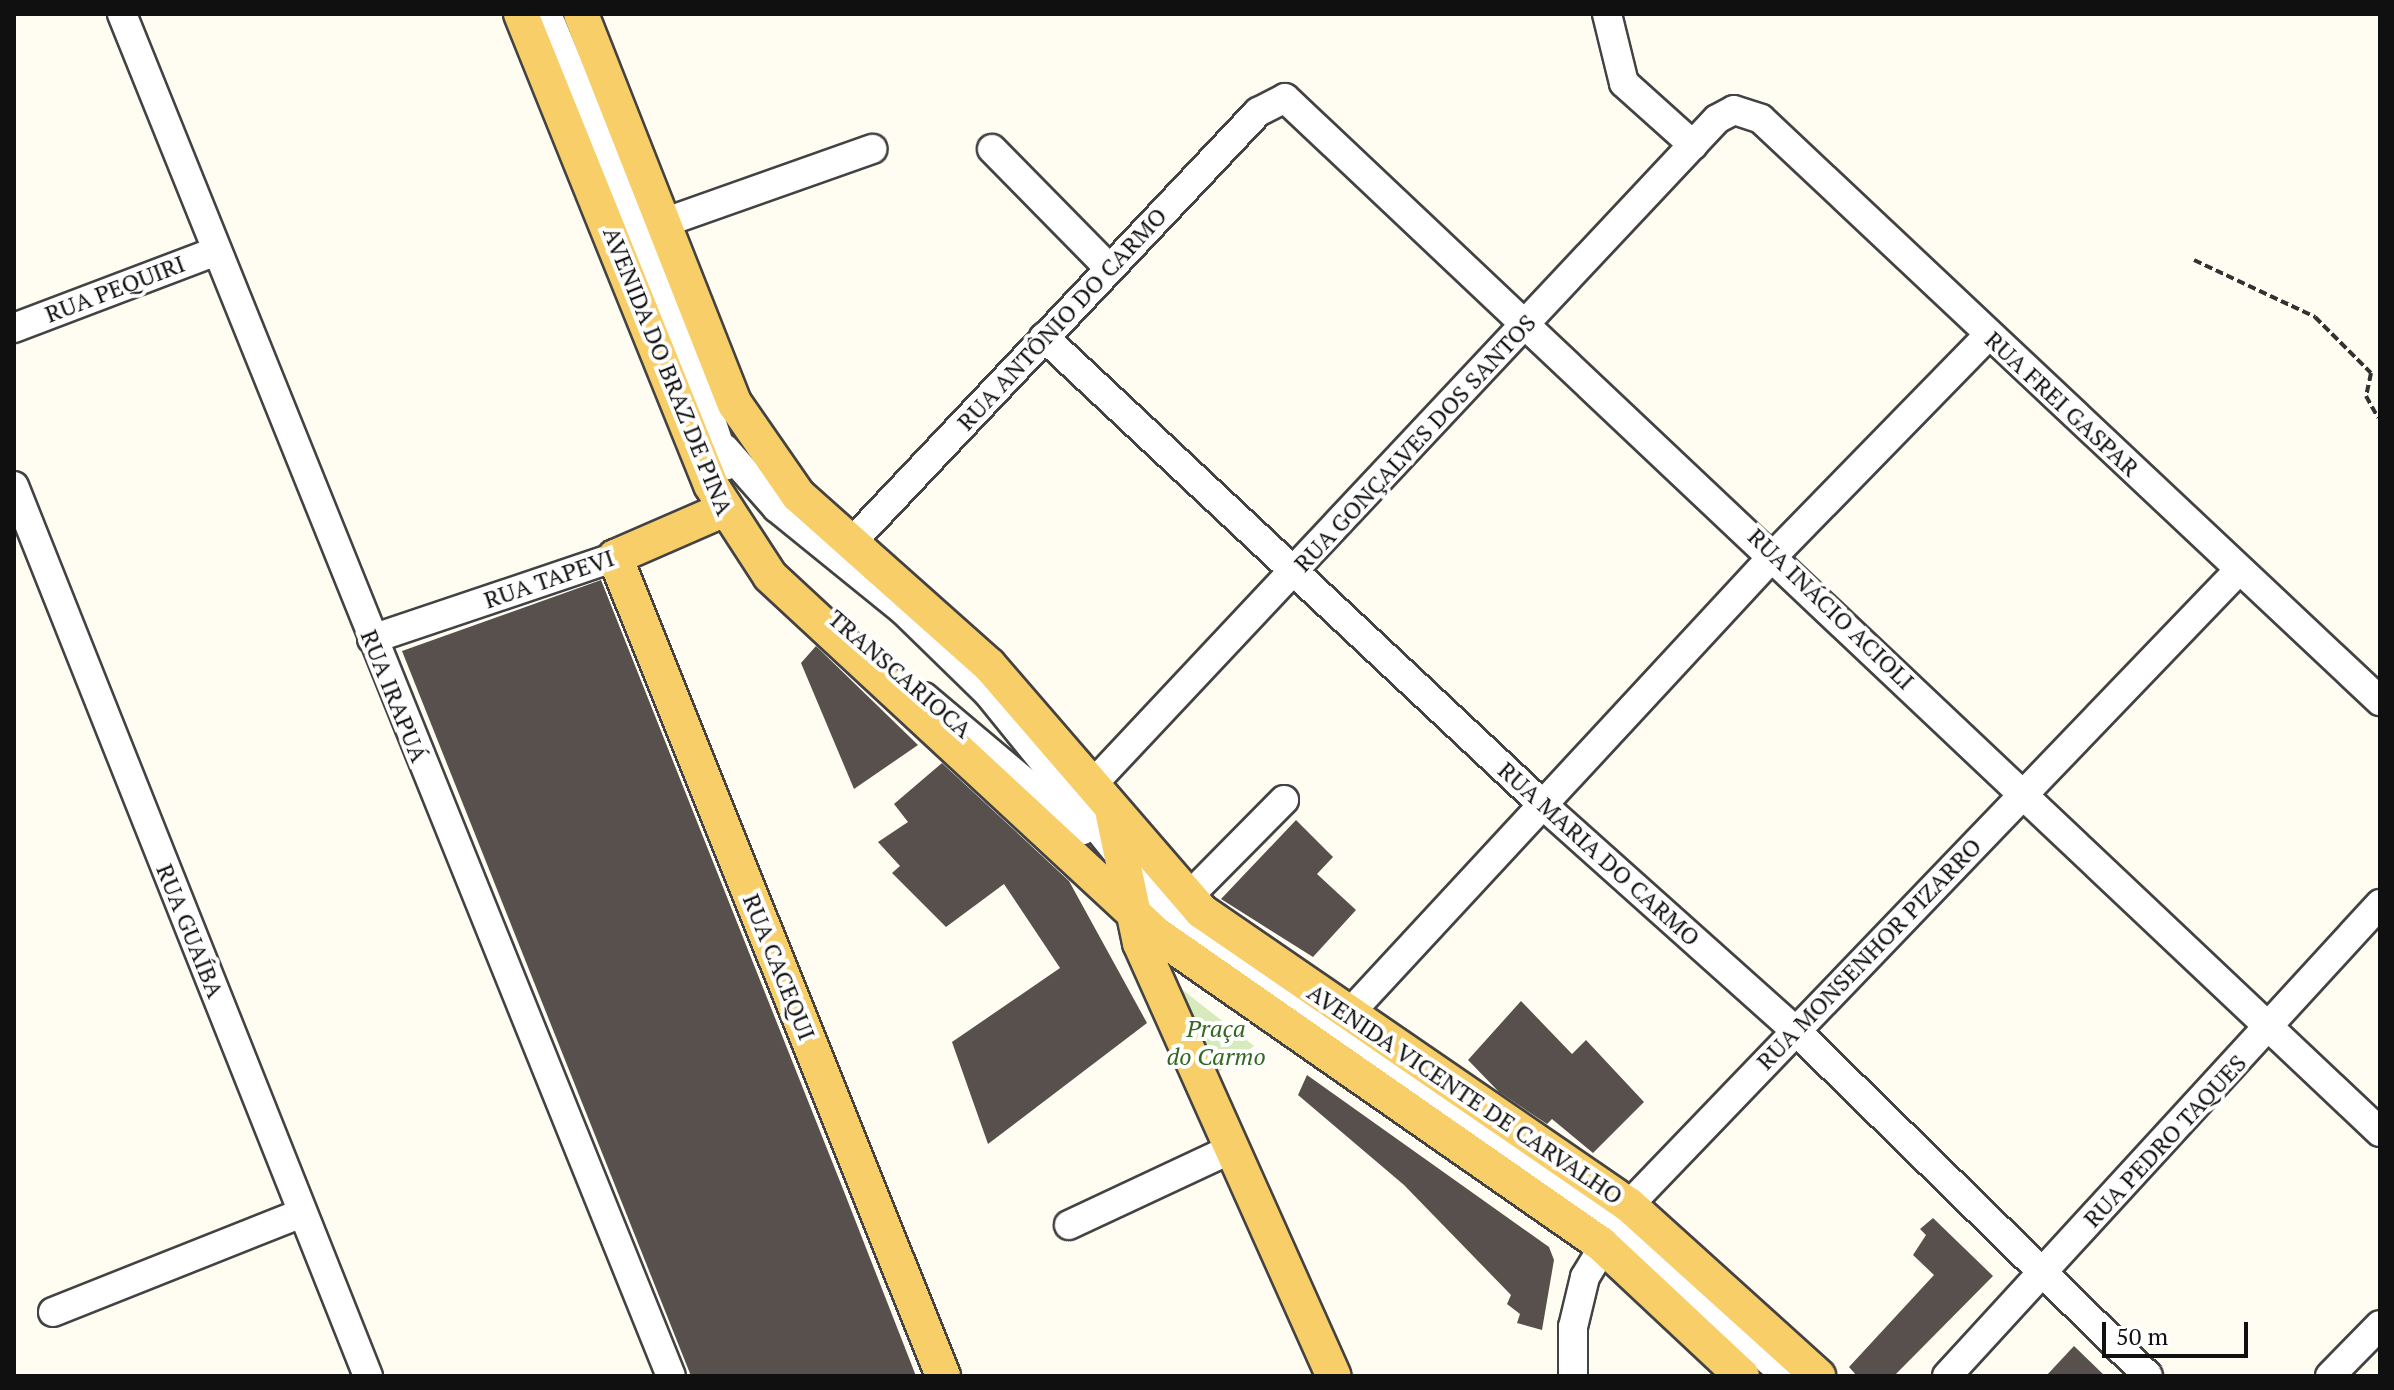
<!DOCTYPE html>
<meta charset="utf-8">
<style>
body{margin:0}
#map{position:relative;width:2394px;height:1390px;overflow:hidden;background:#fffcf2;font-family:"PT Serif",serif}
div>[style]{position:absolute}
.green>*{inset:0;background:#d6eabb}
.building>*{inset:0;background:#58504c}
.path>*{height:4px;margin-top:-2px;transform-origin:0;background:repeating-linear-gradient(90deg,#323232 0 8px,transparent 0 12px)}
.roads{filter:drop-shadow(2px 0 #434343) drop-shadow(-2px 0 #434343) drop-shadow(0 2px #434343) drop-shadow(0 -2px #434343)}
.minor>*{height:28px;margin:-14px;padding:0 14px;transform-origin:14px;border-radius:14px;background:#fff}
.major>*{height:34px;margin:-17px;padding:0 17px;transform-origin:17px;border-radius:17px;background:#f8ce69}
span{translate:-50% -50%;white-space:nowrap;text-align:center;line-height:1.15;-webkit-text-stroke:8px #fff;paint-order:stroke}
.street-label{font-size:24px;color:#101010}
.park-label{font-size:24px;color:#32681f;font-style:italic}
.frame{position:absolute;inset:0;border:16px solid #101010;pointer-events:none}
.scale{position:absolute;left:2102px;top:1322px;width:146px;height:36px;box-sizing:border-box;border:4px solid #101010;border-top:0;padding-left:10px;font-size:24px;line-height:28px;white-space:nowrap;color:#101010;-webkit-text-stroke:6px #fff;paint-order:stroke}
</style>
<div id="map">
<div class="green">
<i style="clip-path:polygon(1179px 987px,1254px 1046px,1213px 1076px,1169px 993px)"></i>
</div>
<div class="building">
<i style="clip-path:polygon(601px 580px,843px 1189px,916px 1376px,691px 1376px,402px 651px)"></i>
<i style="clip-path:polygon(816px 646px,918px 745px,854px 789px,801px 663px)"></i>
<i style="clip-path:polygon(942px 763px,1069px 881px,1147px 1023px,988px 1144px,952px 1042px,1060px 968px,1004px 884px,946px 927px,892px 873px,900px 866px,878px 842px,908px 822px,894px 804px)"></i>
<i style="clip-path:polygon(1296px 820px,1333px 857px,1317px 874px,1356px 910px,1313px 957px,1221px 899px)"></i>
<i style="clip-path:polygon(1521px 1001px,1572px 1054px,1586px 1040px,1644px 1102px,1593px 1153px,1552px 1119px,1547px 1124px,1499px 1092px,1468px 1060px)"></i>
<i style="clip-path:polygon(1307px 1075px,1549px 1247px,1554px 1260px,1542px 1330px,1517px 1323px,1520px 1314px,1507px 1304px,1511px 1295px,1404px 1185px,1298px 1095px)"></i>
<i style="clip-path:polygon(1933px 1218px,1993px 1276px,1894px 1376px,1857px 1376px,1849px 1367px,1934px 1275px,1913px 1255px,1926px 1235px,1920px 1229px)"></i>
<i style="clip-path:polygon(2074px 1346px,2105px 1376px,2046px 1376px)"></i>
</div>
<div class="path">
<i style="left:2194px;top:260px;width:134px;rotate:25.2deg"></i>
<i style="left:2315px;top:317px;width:79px;rotate:45deg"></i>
<i style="left:2371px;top:373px;width:24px;rotate:102deg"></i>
<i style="left:2366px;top:396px;width:25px;rotate:61deg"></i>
</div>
<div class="roads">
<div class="minor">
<i style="left:122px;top:14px;width:1468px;rotate:68.05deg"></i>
<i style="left:547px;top:14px;width:356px;rotate:67.2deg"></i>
<i style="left:685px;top:342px;width:130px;rotate:71.6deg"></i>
<i style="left:1607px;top:14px;width:71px;rotate:76.2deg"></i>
<i style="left:1624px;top:83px;width:93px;rotate:41.9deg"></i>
<i style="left:992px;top:149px;width:168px;rotate:45.5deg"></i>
<i style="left:666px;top:222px;width:219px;rotate:-19.5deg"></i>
<i style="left:14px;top:328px;width:217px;rotate:-20.8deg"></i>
<i style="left:1044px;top:337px;width:684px;rotate:43.16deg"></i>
<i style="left:1543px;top:805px;width:338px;rotate:41.8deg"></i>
<i style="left:1795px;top:1030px;width:494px;rotate:44.4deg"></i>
<i style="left:725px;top:449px;width:79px;rotate:48.6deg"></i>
<i style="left:777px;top:508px;width:164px;rotate:39deg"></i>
<i style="left:904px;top:611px;width:117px;rotate:44.3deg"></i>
<i style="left:988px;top:693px;width:277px;rotate:51deg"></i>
<i style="left:1162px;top:908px;width:552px;rotate:35.33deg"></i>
<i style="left:1612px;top:1227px;width:230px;rotate:40.4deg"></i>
<i style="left:14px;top:486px;width:958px;rotate:68.31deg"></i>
<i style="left:851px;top:543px;width:593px;rotate:-46.64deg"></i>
<i style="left:1258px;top:112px;width:30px;rotate:-27deg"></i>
<i style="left:1285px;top:98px;width:1506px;rotate:43.36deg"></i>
<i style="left:372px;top:639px;width:256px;rotate:-18.6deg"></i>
<i style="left:924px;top:697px;width:207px;rotate:40.1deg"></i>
<i style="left:1090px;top:787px;width:916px;rotate:-46.81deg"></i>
<i style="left:1717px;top:119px;width:19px;rotate:-28deg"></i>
<i style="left:1734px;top:110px;width:28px;rotate:18deg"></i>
<i style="left:1761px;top:119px;width:850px;rotate:43.24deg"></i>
<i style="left:1187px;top:898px;width:138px;rotate:-45.3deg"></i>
<i style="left:1347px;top:1016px;width:630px;rotate:-47.19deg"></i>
<i style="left:1775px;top:554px;width:306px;rotate:-45.7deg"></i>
<i style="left:1069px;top:1225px;width:177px;rotate:-25.1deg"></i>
<i style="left:53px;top:1312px;width:268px;rotate:-21.7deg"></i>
<i style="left:1573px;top:1376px;width:49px;rotate:-90deg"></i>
<i style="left:1573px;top:1327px;width:51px;rotate:-76.5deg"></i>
<i style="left:1585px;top:1277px;width:84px;rotate:-58.6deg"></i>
<i style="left:1629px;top:1205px;width:879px;rotate:-46.15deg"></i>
<i style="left:1947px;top:1376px;width:641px;rotate:-47.47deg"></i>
<i style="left:2330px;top:1376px;width:71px;rotate:-45.6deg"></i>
</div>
<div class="major">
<i style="left:521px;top:14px;width:508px;rotate:68.03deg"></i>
<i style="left:711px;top:485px;width:108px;rotate:57deg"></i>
<i style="left:770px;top:576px;width:526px;rotate:42.84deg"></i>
<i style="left:1156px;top:934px;width:542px;rotate:34.86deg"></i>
<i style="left:1601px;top:1244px;width:193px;rotate:43.1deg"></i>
<i style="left:581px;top:14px;width:419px;rotate:68.5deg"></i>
<i style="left:735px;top:404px;width:111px;rotate:55.3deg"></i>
<i style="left:798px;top:495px;width:256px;rotate:41.7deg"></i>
<i style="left:989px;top:665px;width:325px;rotate:49.2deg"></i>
<i style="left:1201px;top:911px;width:519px;rotate:34.49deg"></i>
<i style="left:1629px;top:1205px;width:255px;rotate:42.1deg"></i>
<i style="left:723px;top:510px;width:118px;rotate:156.5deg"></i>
<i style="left:615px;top:557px;width:882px;rotate:68.17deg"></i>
<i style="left:1113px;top:815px;width:131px;rotate:78.1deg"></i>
<i style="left:1140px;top:943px;width:474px;rotate:65.9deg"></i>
</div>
</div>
<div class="street-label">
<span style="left:115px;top:289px;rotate:-21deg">RUA PEQUIRI</span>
<span style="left:1062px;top:319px;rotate:-47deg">RUA ANTÔNIO DO CARMO</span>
<span style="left:668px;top:371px;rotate:68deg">AVENIDA DO BRAZ DE PINA</span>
<span style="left:2062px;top:404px;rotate:43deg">RUA FREI GASPAR</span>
<span style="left:1415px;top:443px;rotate:-47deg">RUA GONÇALVES DOS SANTOS</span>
<span style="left:549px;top:579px;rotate:-19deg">RUA TAPEVI</span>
<span style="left:1831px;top:609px;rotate:44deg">RUA INÁCIO ACIOLI</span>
<span style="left:900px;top:674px;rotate:41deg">TRANSCARIOCA</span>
<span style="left:394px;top:696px;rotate:68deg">RUA IRAPUÁ</span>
<span style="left:1599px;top:854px;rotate:42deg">RUA MARIA DO CARMO</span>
<span style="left:190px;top:931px;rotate:68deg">RUA GUAÍBA</span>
<span style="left:1869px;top:954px;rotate:-46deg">RUA MONSENHOR PIZARRO</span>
<span style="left:779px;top:967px;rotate:68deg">RUA CACEQUI</span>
<span style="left:1465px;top:1094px;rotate:34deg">AVENIDA VICENTE DE CARVALHO</span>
<span style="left:2165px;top:1141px;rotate:-47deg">RUA PEDRO TAQUES</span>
</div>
<div class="park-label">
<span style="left:1216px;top:1043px">Praça<br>do Carmo</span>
</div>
<div class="frame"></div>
<div class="scale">50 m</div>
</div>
